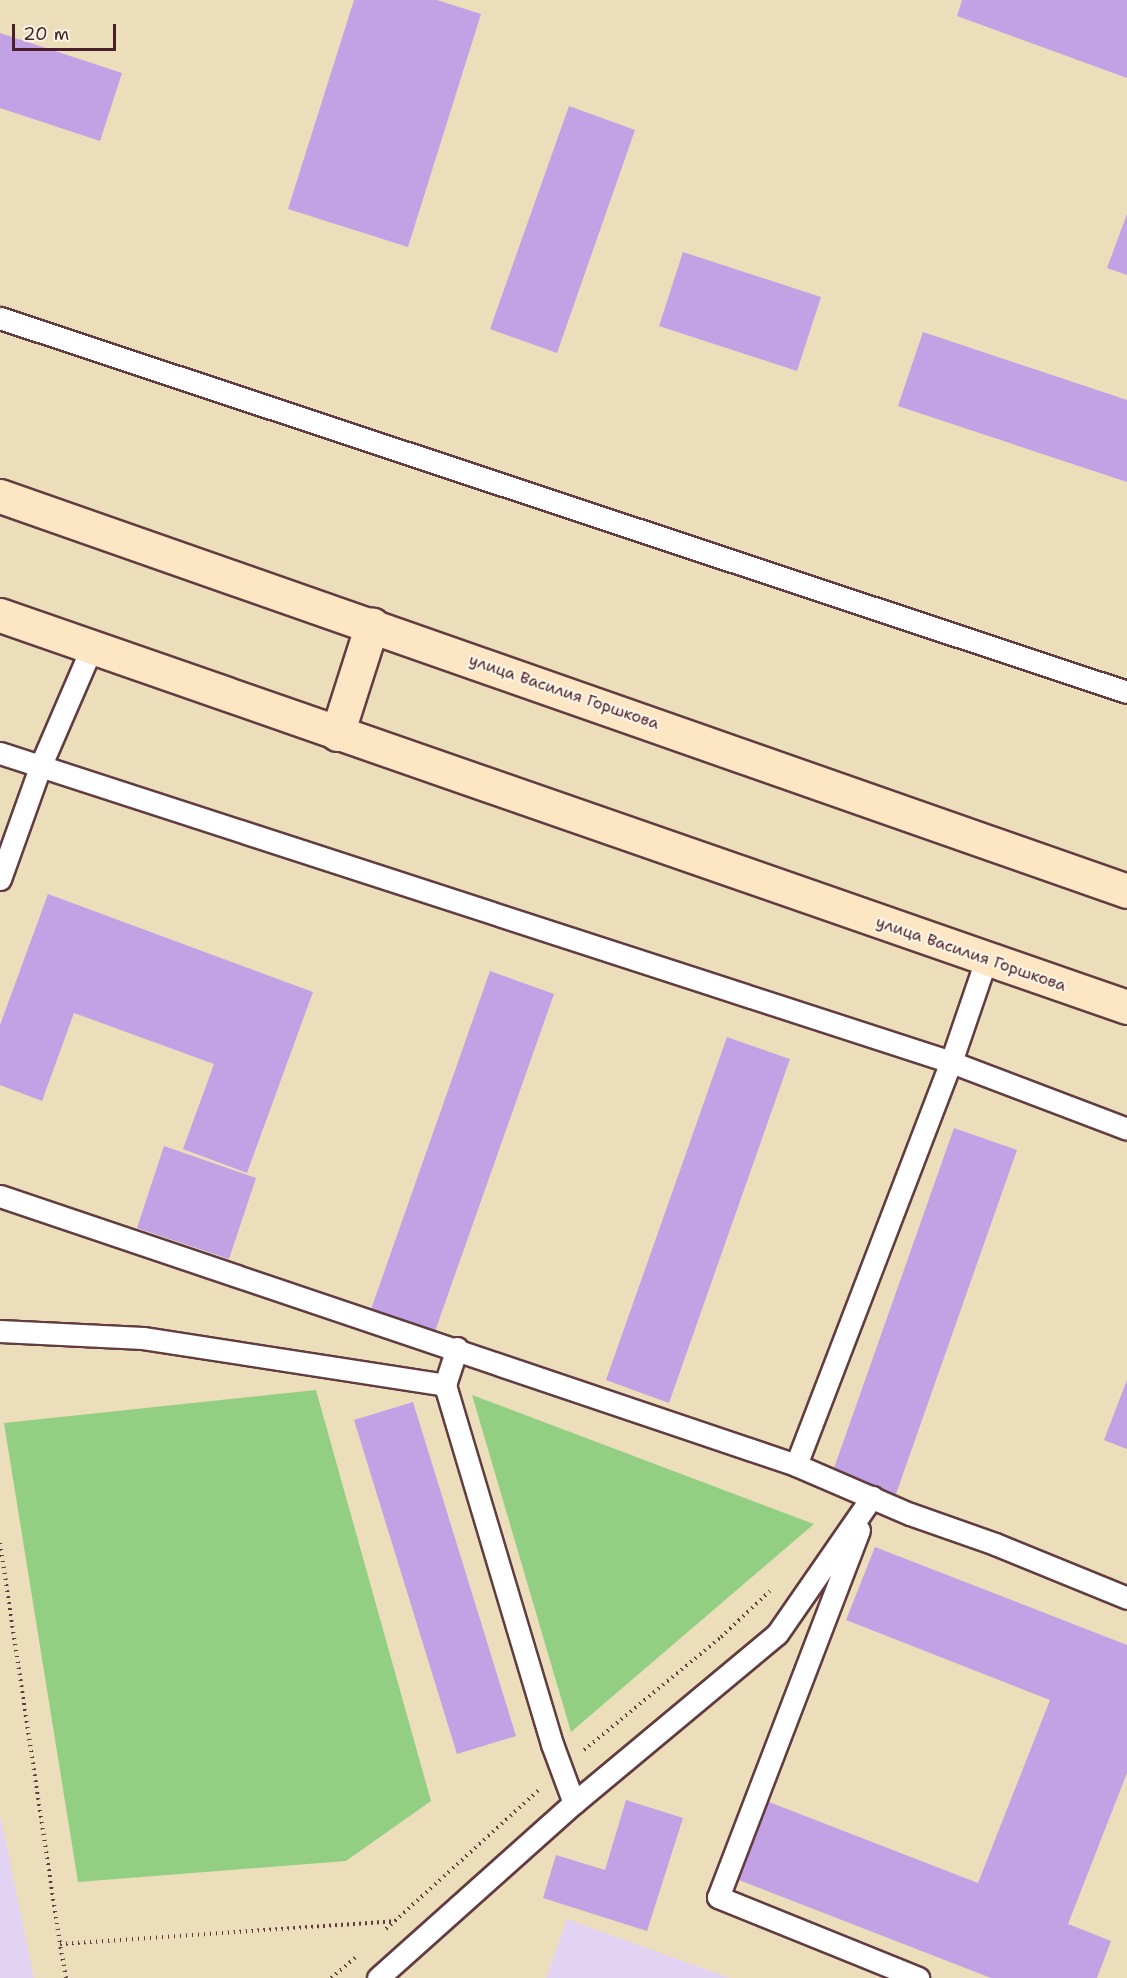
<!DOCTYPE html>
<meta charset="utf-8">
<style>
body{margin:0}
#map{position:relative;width:1127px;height:1978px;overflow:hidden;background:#eddebb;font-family:"Shantell Sans",sans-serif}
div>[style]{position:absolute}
.built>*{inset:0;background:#e3d3f2}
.green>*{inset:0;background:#93cf83}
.building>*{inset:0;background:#c2a1e4}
.path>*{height:4px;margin-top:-2px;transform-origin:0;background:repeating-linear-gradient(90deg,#623c41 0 1.5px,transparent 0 6px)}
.roads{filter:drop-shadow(2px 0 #623c41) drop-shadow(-2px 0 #623c41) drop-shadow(0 2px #623c41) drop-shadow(0 -2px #623c41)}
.service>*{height:21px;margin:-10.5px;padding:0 10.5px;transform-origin:10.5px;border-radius:10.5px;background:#fff}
.secondary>*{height:33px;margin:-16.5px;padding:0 16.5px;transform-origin:16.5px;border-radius:16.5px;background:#fce6c4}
span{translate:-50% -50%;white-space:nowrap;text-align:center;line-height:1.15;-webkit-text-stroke:4.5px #fcf5e5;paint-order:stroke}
.street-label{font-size:16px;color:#4a1f2b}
.scale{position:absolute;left:12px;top:24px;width:104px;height:27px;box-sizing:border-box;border:3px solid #4a1f2b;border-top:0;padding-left:8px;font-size:18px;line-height:21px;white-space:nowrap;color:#4a1f2b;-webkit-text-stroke:4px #fcf5e5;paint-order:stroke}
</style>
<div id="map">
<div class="built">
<i style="clip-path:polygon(0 1814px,34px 1978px,0 1978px)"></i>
<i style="clip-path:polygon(567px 1919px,730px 1978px,546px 1978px)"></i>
</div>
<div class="green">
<i style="clip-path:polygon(316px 1390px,431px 1801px,346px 1861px,78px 1882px,4px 1423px)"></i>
<i style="clip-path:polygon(472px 1395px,814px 1524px,571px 1732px)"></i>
</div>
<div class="building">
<i style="clip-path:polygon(354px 0,437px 0,481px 14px,408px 247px,288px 209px)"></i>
<i style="clip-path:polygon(962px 0,1127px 0,1127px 78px,957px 16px)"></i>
<i style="clip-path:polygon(0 33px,122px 73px,100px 141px,0 108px)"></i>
<i style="clip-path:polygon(569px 106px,635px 130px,557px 353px,490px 329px)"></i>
<i style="clip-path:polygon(1127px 214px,1127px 275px,1107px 268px)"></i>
<i style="clip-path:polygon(683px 252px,821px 297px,797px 371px,659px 326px)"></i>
<i style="clip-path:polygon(923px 332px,1127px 400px,1127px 482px,898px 406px)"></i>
<i style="clip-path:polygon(48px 894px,313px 992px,247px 1173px,183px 1149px,214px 1064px,74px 1013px,42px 1101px,0 1085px,0 1025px)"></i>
<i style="clip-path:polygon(490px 971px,554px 994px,433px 1337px,369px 1315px)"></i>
<i style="clip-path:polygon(727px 1037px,790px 1059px,669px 1403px,606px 1380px)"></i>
<i style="clip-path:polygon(954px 1128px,1017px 1150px,896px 1494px,833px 1471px)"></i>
<i style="clip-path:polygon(164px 1146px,256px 1178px,229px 1259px,137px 1228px)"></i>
<i style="clip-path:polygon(1127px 1380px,1127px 1449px,1104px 1440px)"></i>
<i style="clip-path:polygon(413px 1402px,516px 1736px,457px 1754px,354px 1420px)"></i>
<i style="clip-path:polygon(875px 1547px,1127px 1645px,1127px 1773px,1068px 1924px,1111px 1941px,1097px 1978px,991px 1978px,739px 1880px,769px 1802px,978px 1883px,1050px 1700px,846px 1620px)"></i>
<i style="clip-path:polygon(626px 1800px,683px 1818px,647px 1931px,543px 1898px,556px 1855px,605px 1870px)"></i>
</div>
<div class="path">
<i style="left:0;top:1543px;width:405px;rotate:81.5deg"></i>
<i style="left:584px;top:1750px;width:178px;rotate:-39.5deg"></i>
<i style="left:721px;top:1637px;width:67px;rotate:-43.2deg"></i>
<i style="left:386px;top:1929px;width:208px;rotate:-42.3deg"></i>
<i style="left:66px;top:1978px;width:35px;rotate:-100deg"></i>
<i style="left:60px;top:1944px;width:335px;rotate:-3.9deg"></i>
<i style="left:331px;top:1978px;width:35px;rotate:-40deg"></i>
</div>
<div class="roads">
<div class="service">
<i style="left:0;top:318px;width:1187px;rotate:18.36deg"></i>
<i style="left:0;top:753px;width:1000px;rotate:18deg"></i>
<i style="left:951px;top:1062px;width:108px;rotate:-71.1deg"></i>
<i style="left:0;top:879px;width:119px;rotate:-70.3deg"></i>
<i style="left:40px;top:767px;width:131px;rotate:-66.6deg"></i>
<i style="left:0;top:1196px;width:840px;rotate:18.67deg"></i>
<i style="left:796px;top:1465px;width:432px;rotate:-69deg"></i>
<i style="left:951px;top:1062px;width:188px;rotate:20.8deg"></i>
<i style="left:0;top:1331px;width:143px;rotate:2.8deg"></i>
<i style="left:143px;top:1338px;width:306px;rotate:8.8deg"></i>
<i style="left:457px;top:1348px;width:39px;rotate:108deg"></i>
<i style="left:445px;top:1385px;width:375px;rotate:73.4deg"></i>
<i style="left:552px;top:1744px;width:63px;rotate:69.6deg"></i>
<i style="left:574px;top:1803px;width:264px;rotate:-39.8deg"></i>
<i style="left:777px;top:1634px;width:167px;rotate:-55.3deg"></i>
<i style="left:796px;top:1465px;width:124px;rotate:23.3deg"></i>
<i style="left:910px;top:1514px;width:90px;rotate:19.4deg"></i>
<i style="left:995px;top:1544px;width:143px;rotate:22.2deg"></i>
<i style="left:859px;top:1530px;width:393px;rotate:111deg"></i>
<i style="left:718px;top:1897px;width:216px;rotate:22deg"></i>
<i style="left:378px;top:1978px;width:263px;rotate:-41.8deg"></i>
</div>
<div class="secondary">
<i style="left:0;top:496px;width:1194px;rotate:19.31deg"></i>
<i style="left:0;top:615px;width:1193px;rotate:19.18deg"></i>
<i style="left:337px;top:734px;width:115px;rotate:-72.3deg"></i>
</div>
</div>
<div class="street-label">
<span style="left:564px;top:692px;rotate:19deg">улица Василия Горшкова</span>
<span style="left:971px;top:954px;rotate:19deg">улица Василия Горшкова</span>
</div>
<div class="scale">20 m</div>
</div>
